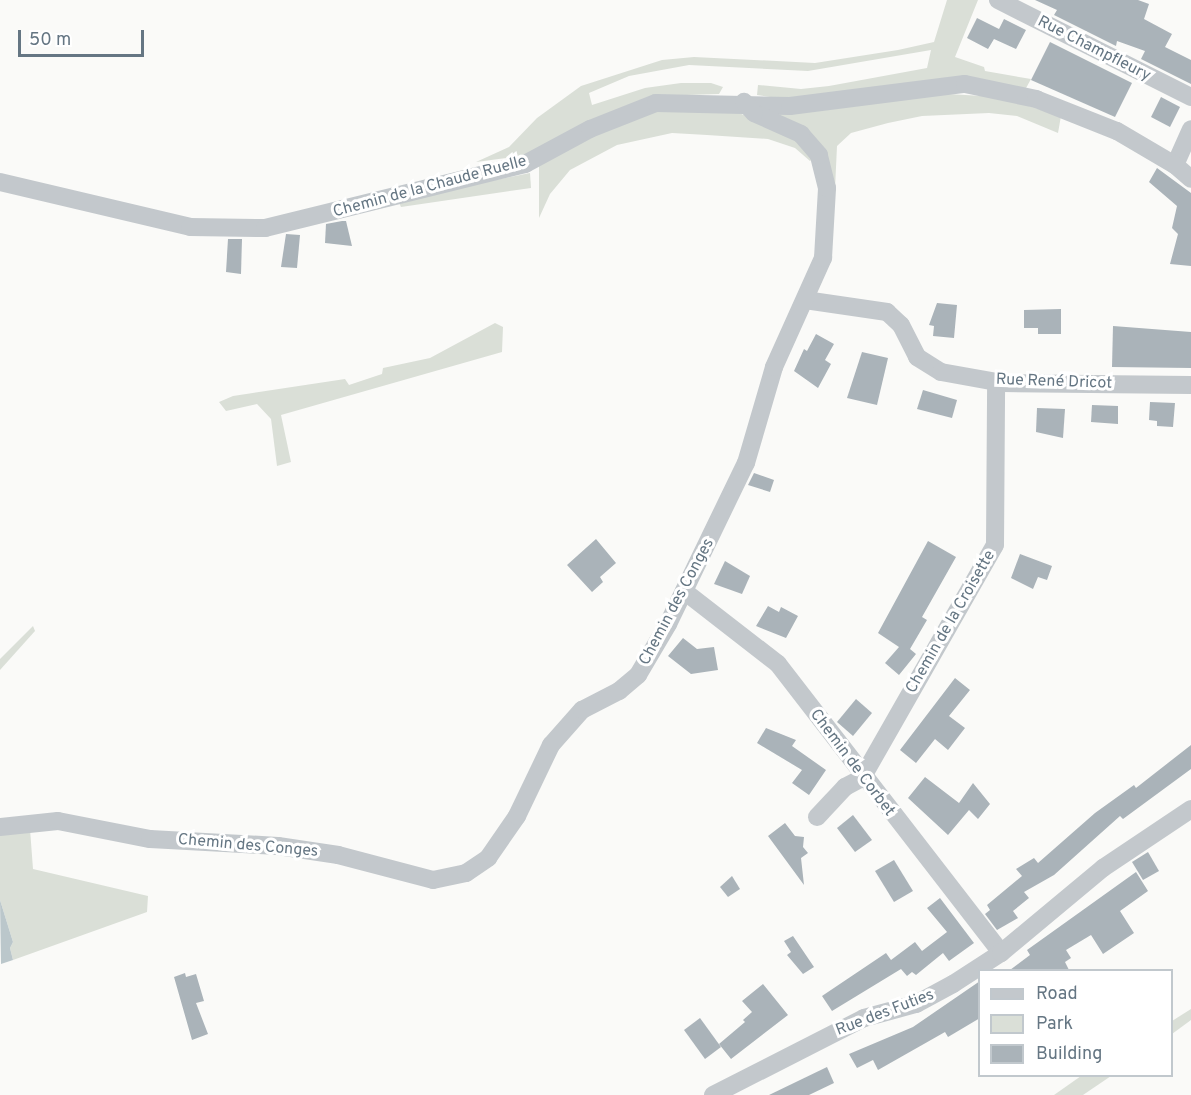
<!DOCTYPE html>
<meta charset="utf-8">
<style>
body{margin:0}
#map{position:relative;width:1191px;height:1095px;overflow:hidden;background:#fafaf8;font-family:Overpass,sans-serif}
div>[style]{position:absolute}
.green>*{inset:0;background:#dadfd7}
.water>*{inset:0;background:#bbc7cb}
.building>*{inset:0;background:#aab3b9}
.minor>*{height:18px;margin:-9px;padding:0 9px;transform-origin:9px;border-radius:9px;background:#c3c8cc}
span{translate:-50% -50%;white-space:nowrap;text-align:center;line-height:1.15;-webkit-text-stroke:6px #fff;paint-order:stroke}
.street-label{font-size:16px;color:#657683}
.legend{position:absolute;left:978px;top:969px;width:195px;height:108px;box-sizing:border-box;background:#fff;border:2px solid #c1c8cd;margin:0;padding:8px 10px;list-style:none;font-size:18px;color:#657683}
.legend li{display:flex;align-items:center;gap:12px;height:30px}
.legend b{width:30px;border:2px solid #c1c8cd}
.scale{position:absolute;left:18px;top:30px;width:126px;height:27px;box-sizing:border-box;border:3px solid #657683;border-top:0;padding-left:8px;font-size:18px;line-height:21px;white-space:nowrap;color:#657683;-webkit-text-stroke:4px #fff;paint-order:stroke}
</style>
<div id="map">
<div class="green">
<i style="clip-path:polygon(947px 0,978px 0,955px 57px,984px 67px,985px 71px,1031px 79px,1025px 90px,783px 99px,757px 95px,758px 85px,801px 89px,829px 86px,927px 68px,931px 50px,808px 71px,689px 65px,629px 76px,589px 93px,592px 105px,645px 88px,681px 83px,711px 83px,723px 87px,719px 94px,654px 96px,528px 155px,476px 162px,509px 147px,537px 118px,581px 86px,662px 60px,694px 57px,815px 63px,898px 50px,934px 42px)"></i>
<i style="clip-path:polygon(948px 94px,1000px 97px,1061px 116px,1058px 133px,1017px 116px,989px 113px,922px 116px,888px 123px,851px 133px,837px 146px,835px 189px,828px 161px,772px 109px)"></i>
<i style="clip-path:polygon(653px 111px,739px 113px,791px 135px,813px 158px,810px 161px,795px 148px,768px 139px,707px 135px,672px 133px,617px 145px,570px 170px,550px 194px,539px 218px,539px 166px,572px 145px)"></i>
<i style="clip-path:polygon(530px 173px,531px 188px,401px 207px,398px 200px)"></i>
<i style="clip-path:polygon(495px 323px,503px 327px,502px 352px,281px 415px,291px 462px,277px 466px,271px 419px,257px 404px,226px 411px,219px 402px,233px 396px,345px 379px,349px 385px,382px 374px,383px 368px,430px 358px)"></i>
<i style="clip-path:polygon(33px 626px,35px 631px,0 670px,0 659px)"></i>
<i style="clip-path:polygon(30px 829px,33px 869px,148px 896px,147px 912px,13px 960px,10px 948px,13px 942px,0 900px,0 833px)"></i>
<i style="clip-path:polygon(1191px 1009px,1191px 1020px,1172px 1034px,1172px 1021px)"></i>
<i style="clip-path:polygon(1081px 1076px,1111px 1076px,1083px 1095px,1054px 1095px)"></i>
</div>
<div class="water">
<i style="clip-path:polygon(0 900px,13px 942px,10px 948px,13px 960px,1px 964px)"></i>
</div>
<div class="building">
<i style="clip-path:polygon(1035px 0,1138px 0,1149px 4px,1144px 19px,1172px 34px,1165px 47px,1191px 60px,1191px 84px,1141px 59px,1145px 51px,1117px 41px,1116px 46px,1054px 15px,1057px 10px)"></i>
<i style="clip-path:polygon(977px 18px,999px 29px,1004px 19px,1026px 30px,1016px 49px,994px 39px,988px 49px,967px 38px)"></i>
<i style="clip-path:polygon(1050px 42px,1132px 83px,1115px 117px,1031px 80px)"></i>
<i style="clip-path:polygon(1161px 97px,1180px 107px,1170px 127px,1151px 117px)"></i>
<i style="clip-path:polygon(1157px 168px,1191px 193px,1191px 266px,1170px 264px,1178px 234px,1172px 228px,1177px 206px,1149px 182px)"></i>
<i style="clip-path:polygon(342px 221px,346px 221px,352px 246px,325px 243px,326px 224px)"></i>
<i style="clip-path:polygon(286px 234px,300px 235px,297px 268px,281px 267px)"></i>
<i style="clip-path:polygon(228px 239px,242px 239px,241px 274px,226px 272px)"></i>
<i style="clip-path:polygon(937px 303px,957px 305px,954px 338px,933px 336px,934px 326px,929px 325px)"></i>
<i style="clip-path:polygon(1061px 309px,1061px 334px,1038px 334px,1038px 328px,1024px 328px,1024px 310px)"></i>
<i style="clip-path:polygon(1113px 326px,1191px 332px,1191px 368px,1112px 367px)"></i>
<i style="clip-path:polygon(816px 334px,834px 344px,825px 360px,831px 364px,818px 388px,794px 371px,804px 349px,807px 351px)"></i>
<i style="clip-path:polygon(862px 352px,888px 358px,877px 405px,847px 398px)"></i>
<i style="clip-path:polygon(923px 390px,957px 400px,952px 418px,917px 409px)"></i>
<i style="clip-path:polygon(1150px 402px,1175px 403px,1173px 427px,1157px 426px,1157px 421px,1149px 420px)"></i>
<i style="clip-path:polygon(1092px 405px,1118px 406px,1118px 424px,1091px 422px)"></i>
<i style="clip-path:polygon(1037px 408px,1065px 409px,1063px 438px,1036px 432px)"></i>
<i style="clip-path:polygon(754px 473px,774px 480px,770px 492px,748px 485px)"></i>
<i style="clip-path:polygon(596px 539px,616px 563px,600px 577px,603px 582px,592px 592px,567px 565px)"></i>
<i style="clip-path:polygon(928px 541px,956px 557px,922px 617px,927px 620px,910px 649px,916px 654px,899px 675px,885px 663px,899px 647px,878px 633px)"></i>
<i style="clip-path:polygon(1020px 554px,1052px 566px,1047px 580px,1038px 577px,1033px 589px,1011px 578px)"></i>
<i style="clip-path:polygon(725px 561px,750px 576px,742px 594px,714px 584px)"></i>
<i style="clip-path:polygon(768px 606px,779px 612px,781px 607px,798px 616px,786px 638px,756px 626px)"></i>
<i style="clip-path:polygon(683px 638px,697px 649px,714px 647px,718px 670px,691px 674px,668px 656px)"></i>
<i style="clip-path:polygon(955px 678px,970px 690px,949px 716px,965px 728px,948px 750px,935px 739px,916px 763px,900px 750px)"></i>
<i style="clip-path:polygon(856px 699px,872px 713px,853px 736px,837px 722px)"></i>
<i style="clip-path:polygon(766px 728px,796px 740px,792px 746px,826px 770px,809px 795px,792px 783px,802px 770px,757px 743px)"></i>
<i style="clip-path:polygon(1191px 745px,1191px 769px,1123px 819px,1120px 816px,1054px 875px,1024px 892px,1029px 898px,1013px 911px,1018px 918px,997px 930px,985px 914px,990px 910px,987px 905px,1022px 876px,1016px 869px,1034px 858px,1038px 863px,1095px 813px,1134px 785px,1136px 788px)"></i>
<i style="clip-path:polygon(925px 777px,959px 803px,973px 783px,990px 804px,978px 819px,969px 810px,948px 835px,908px 798px)"></i>
<i style="clip-path:polygon(853px 815px,872px 840px,855px 852px,837px 828px)"></i>
<i style="clip-path:polygon(785px 823px,795px 836px,804px 837px,803px 847px,808px 853px,801px 858px,804px 885px,768px 836px)"></i>
<i style="clip-path:polygon(1148px 852px,1159px 871px,1143px 880px,1132px 862px)"></i>
<i style="clip-path:polygon(894px 860px,913px 891px,894px 902px,875px 871px)"></i>
<i style="clip-path:polygon(1136px 872px,1148px 891px,1120px 911px,1134px 933px,1103px 954px,1091px 935px,1066px 950px,1071px 958px,1065px 962px,1069px 970px,1010px 970px,1030px 955px,1027px 950px)"></i>
<i style="clip-path:polygon(732px 876px,740px 889px,728px 897px,720px 887px)"></i>
<i style="clip-path:polygon(940px 898px,974px 943px,949px 961px,943px 953px,916px 975px,912px 972px,907px 976px,901px 969px,832px 1011px,822px 996px,886px 953px,891px 960px,915px 942px,922px 951px,947px 932px,927px 908px)"></i>
<i style="clip-path:polygon(793px 936px,814px 967px,803px 974px,787px 955px,791px 952px,784px 941px)"></i>
<i style="clip-path:polygon(185px 973px,186px 977px,196px 974px,204px 1001px,196px 1003px,208px 1034px,192px 1040px,174px 977px)"></i>
<i style="clip-path:polygon(980px 981px,980px 1018px,948px 1037px,945px 1032px,878px 1070px,873px 1060px,857px 1068px,849px 1054px,913px 1027px)"></i>
<i style="clip-path:polygon(763px 984px,788px 1015px,731px 1059px,719px 1044px,745px 1022px,743px 1020px,752px 1012px,742px 1001px)"></i>
<i style="clip-path:polygon(700px 1018px,721px 1047px,705px 1059px,684px 1030px)"></i>
<i style="clip-path:polygon(827px 1067px,834px 1083px,809px 1095px,769px 1095px)"></i>
</div>
<div class="minor">
<i style="left:998px;top:0;width:216px;rotate:26.7deg"></i>
<i style="left:1175px;top:165px;width:39px;rotate:-66deg"></i>
<i style="left:0;top:182px;width:195px;rotate:13.3deg"></i>
<i style="left:190px;top:227px;width:75px;rotate:0.8deg"></i>
<i style="left:265px;top:228px;width:268px;rotate:-13.8deg"></i>
<i style="left:525px;top:164px;width:74px;rotate:-28.3deg"></i>
<i style="left:590px;top:129px;width:71px;rotate:-21.5deg"></i>
<i style="left:656px;top:103px;width:134px;rotate:1.3deg"></i>
<i style="left:790px;top:106px;width:176px;rotate:-7.2deg"></i>
<i style="left:965px;top:84px;width:73px;rotate:11.9deg"></i>
<i style="left:1036px;top:99px;width:87px;rotate:21.6deg"></i>
<i style="left:1117px;top:131px;width:67px;rotate:30.4deg"></i>
<i style="left:1175px;top:165px;width:21px;rotate:41deg"></i>
<i style="left:805px;top:300px;width:83px;rotate:8.3deg"></i>
<i style="left:887px;top:312px;width:19px;rotate:43deg"></i>
<i style="left:901px;top:325px;width:36px;rotate:63deg"></i>
<i style="left:917px;top:357px;width:28px;rotate:32deg"></i>
<i style="left:941px;top:372px;width:63px;rotate:10.1deg"></i>
<i style="left:1003px;top:383px;width:188px;rotate:0.6deg"></i>
<i style="left:684px;top:591px;width:119px;rotate:37.8deg"></i>
<i style="left:778px;top:664px;width:365px;rotate:52.3deg"></i>
<i style="left:817px;top:817px;width:41px;rotate:-47deg"></i>
<i style="left:845px;top:787px;width:19px;rotate:-28deg"></i>
<i style="left:862px;top:778px;width:268px;rotate:-60.3deg"></i>
<i style="left:995px;top:545px;width:163px;rotate:-89.6deg"></i>
<i style="left:0;top:827px;width:58px;rotate:-5.9deg"></i>
<i style="left:58px;top:821px;width:94px;rotate:11.1deg"></i>
<i style="left:150px;top:839px;width:128px;rotate:3.1deg"></i>
<i style="left:278px;top:846px;width:61px;rotate:8.5deg"></i>
<i style="left:338px;top:855px;width:98px;rotate:14.7deg"></i>
<i style="left:433px;top:880px;width:34px;rotate:-12deg"></i>
<i style="left:466px;top:873px;width:27px;rotate:-34deg"></i>
<i style="left:488px;top:858px;width:51px;rotate:-55.4deg"></i>
<i style="left:517px;top:816px;width:79px;rotate:-64.4deg"></i>
<i style="left:551px;top:745px;width:47px;rotate:-48.5deg"></i>
<i style="left:582px;top:710px;width:42px;rotate:-27.2deg"></i>
<i style="left:619px;top:691px;width:25px;rotate:-40deg"></i>
<i style="left:638px;top:675px;width:59px;rotate:-59.5deg"></i>
<i style="left:668px;top:624px;width:179px;rotate:-64.2deg"></i>
<i style="left:746px;top:463px;width:100px;rotate:-73.7deg"></i>
<i style="left:774px;top:367px;width:120px;rotate:-65.8deg"></i>
<i style="left:823px;top:258px;width:70px;rotate:-86.7deg"></i>
<i style="left:827px;top:188px;width:34px;rotate:-104deg"></i>
<i style="left:819px;top:155px;width:28px;rotate:-131deg"></i>
<i style="left:801px;top:134px;width:51px;rotate:-155.9deg"></i>
<i style="left:754px;top:113px;width:15px;rotate:-132deg"></i>
<i style="left:713px;top:1095px;width:169px;rotate:-27deg"></i>
<i style="left:864px;top:1018px;width:54px;rotate:-15.1deg"></i>
<i style="left:916px;top:1004px;width:42px;rotate:-28.4deg"></i>
<i style="left:953px;top:984px;width:57px;rotate:-32.9deg"></i>
<i style="left:1001px;top:953px;width:133px;rotate:-39.8deg"></i>
<i style="left:1103px;top:868px;width:106px;rotate:-33.8deg"></i>
</div>
<div class="street-label">
<span style="left:1094px;top:49px;rotate:27deg">Rue Champfleury</span>
<span style="left:430px;top:187px;rotate:-15deg">Chemin de la Chaude Ruelle</span>
<span style="left:1054px;top:382px;rotate:2deg">Rue René Dricot</span>
<span style="left:677px;top:602px;rotate:-62deg">Chemin des Conges</span>
<span style="left:951px;top:622px;rotate:-60deg">Chemin de la Croisette</span>
<span style="left:852px;top:763px;rotate:53deg">Chemin de Corbet</span>
<span style="left:248px;top:846px;rotate:5deg">Chemin des Conges</span>
<span style="left:885px;top:1013px;rotate:-21deg">Rue des Futies</span>
</div>
<ul class="legend">
<li><b style="height:8px;background:#c3c8cc"></b>Road</li>
<li><b style="height:16px;background:#dadfd7"></b>Park</li>
<li><b style="height:16px;background:#aab3b9"></b>Building</li>
</ul>
<div class="scale">50 m</div>
</div>
